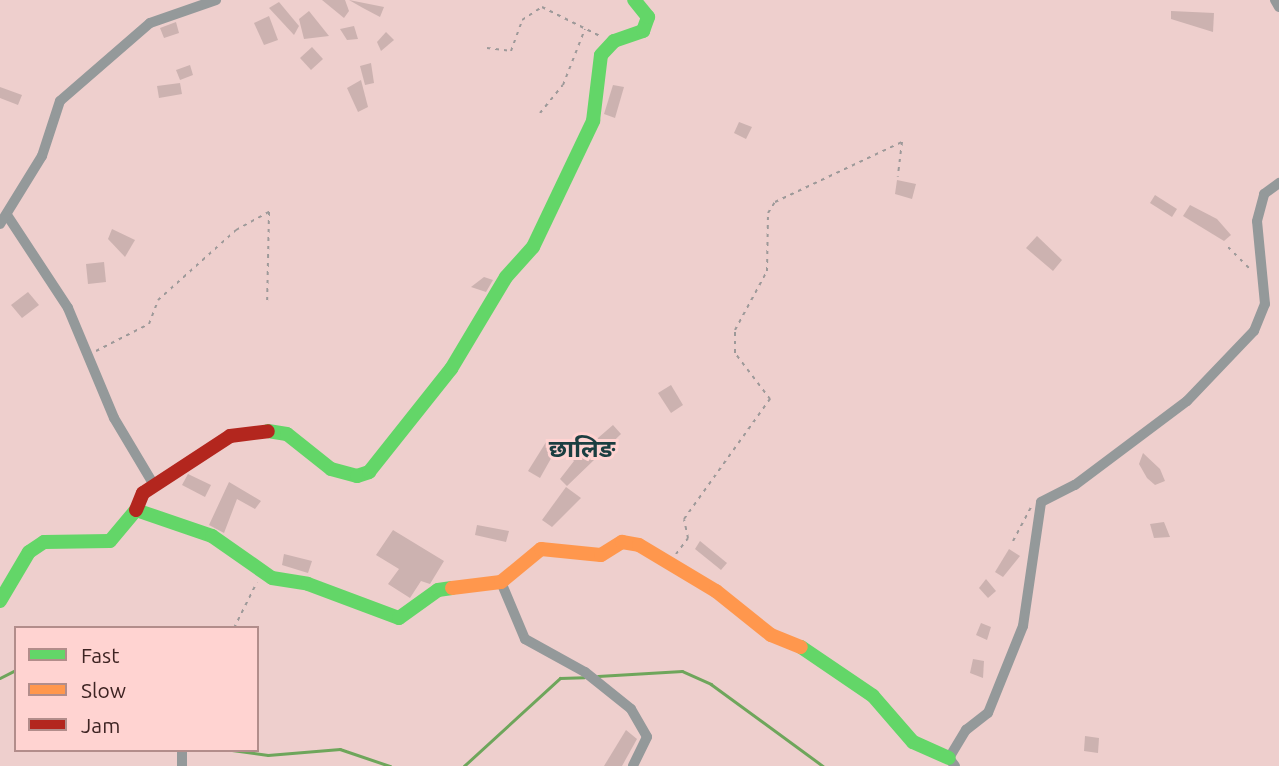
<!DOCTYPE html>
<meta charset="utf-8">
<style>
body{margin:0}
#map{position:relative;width:1279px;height:766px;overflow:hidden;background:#eecfcd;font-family:Ubuntu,"Noto Sans Devanagari",sans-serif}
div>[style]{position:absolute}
.stream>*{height:2.5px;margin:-1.25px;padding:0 1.25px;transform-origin:1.25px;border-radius:1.25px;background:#6ea65b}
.building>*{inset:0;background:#ccb2b0}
.path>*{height:2px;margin-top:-1px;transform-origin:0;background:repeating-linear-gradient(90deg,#9d9999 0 3.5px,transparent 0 8.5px)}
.street>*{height:10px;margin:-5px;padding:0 5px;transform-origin:5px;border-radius:5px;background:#94999a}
.fast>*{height:14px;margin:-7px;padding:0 7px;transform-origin:7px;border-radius:7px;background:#63d668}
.slow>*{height:14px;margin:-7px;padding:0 7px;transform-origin:7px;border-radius:7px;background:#ff974d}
.jam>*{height:14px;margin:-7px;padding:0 7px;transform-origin:7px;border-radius:7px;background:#b3261e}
span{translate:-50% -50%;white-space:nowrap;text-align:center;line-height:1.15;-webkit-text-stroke:6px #ffd3d1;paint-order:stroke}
.district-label{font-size:24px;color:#1b3e40;font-weight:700}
.legend{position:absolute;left:14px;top:626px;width:245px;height:126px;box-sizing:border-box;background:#ffd3d1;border:2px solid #b28d8b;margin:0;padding:9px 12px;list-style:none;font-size:21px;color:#3e2423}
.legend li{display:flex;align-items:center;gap:14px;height:35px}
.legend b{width:35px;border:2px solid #b28d8b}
</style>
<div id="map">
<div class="stream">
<i style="left:598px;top:676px;width:84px;rotate:-3.4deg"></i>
<i style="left:682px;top:671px;width:32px;rotate:24deg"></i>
<i style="left:711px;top:684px;width:139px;rotate:36.2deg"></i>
<i style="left:0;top:678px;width:18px;rotate:-27deg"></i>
<i style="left:232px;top:750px;width:36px;rotate:8deg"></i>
<i style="left:268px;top:755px;width:72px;rotate:-4.8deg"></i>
<i style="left:340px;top:749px;width:53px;rotate:18.8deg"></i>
<i style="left:464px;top:766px;width:130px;rotate:-42.5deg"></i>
<i style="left:560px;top:678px;width:24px;rotate:-2deg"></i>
</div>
<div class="building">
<i style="clip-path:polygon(322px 0,345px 0,349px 11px,344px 18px)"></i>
<i style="clip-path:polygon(349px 0,384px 7px,380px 17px,363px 8px)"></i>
<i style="clip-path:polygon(279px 2px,299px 26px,294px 35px,269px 8px)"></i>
<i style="clip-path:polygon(309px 11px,329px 36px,304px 39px,299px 19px)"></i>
<i style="clip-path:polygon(1171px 11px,1214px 13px,1213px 32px,1171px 19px)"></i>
<i style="clip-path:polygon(269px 16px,278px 40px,264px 45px,254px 23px)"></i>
<i style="clip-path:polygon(176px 22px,179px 33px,164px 38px,160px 28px)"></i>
<i style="clip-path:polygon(354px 26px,358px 39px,347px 40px,340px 29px)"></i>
<i style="clip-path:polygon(386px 32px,394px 40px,381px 51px,377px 42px)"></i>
<i style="clip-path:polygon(312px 47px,323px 59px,311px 70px,300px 58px)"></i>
<i style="clip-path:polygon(371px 63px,374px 83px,365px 85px,360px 66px)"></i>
<i style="clip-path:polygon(190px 65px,193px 75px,180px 80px,176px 70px)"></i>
<i style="clip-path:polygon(361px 80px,368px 107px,358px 112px,347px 88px)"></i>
<i style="clip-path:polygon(180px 83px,182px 94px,159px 98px,157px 86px)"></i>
<i style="clip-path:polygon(613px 85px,624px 87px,615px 118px,604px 114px)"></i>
<i style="clip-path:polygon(0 87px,22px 95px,18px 105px,0 98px)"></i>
<i style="clip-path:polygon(739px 122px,752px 127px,746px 139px,734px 133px)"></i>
<i style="clip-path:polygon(897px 180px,916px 184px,912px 199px,895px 194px)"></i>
<i style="clip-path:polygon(1155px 195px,1177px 209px,1172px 217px,1150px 203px)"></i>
<i style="clip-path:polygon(1190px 205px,1217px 219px,1231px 235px,1224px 241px,1183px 216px)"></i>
<i style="clip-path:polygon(112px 229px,135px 240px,125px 257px,108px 239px)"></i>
<i style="clip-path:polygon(1037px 236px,1062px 260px,1053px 271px,1026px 248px)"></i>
<i style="clip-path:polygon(104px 262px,106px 282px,88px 284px,86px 264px)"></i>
<i style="clip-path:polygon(484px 277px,493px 280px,486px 292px,471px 287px)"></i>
<i style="clip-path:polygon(28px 292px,39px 305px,22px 318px,11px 305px)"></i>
<i style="clip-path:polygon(671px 385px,683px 405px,671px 413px,658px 393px)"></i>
<i style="clip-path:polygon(613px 425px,621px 434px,567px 486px,560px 479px,574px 461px,565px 451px,583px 434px,591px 444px)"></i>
<i style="clip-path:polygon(548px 439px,558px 446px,540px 478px,528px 471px)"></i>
<i style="clip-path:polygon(1143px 453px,1160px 469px,1165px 481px,1155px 485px,1147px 478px,1139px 464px)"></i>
<i style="clip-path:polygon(188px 474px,211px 485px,205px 497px,182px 485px)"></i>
<i style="clip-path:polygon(229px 482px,261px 501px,255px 509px,237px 499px,224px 533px,209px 525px)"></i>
<i style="clip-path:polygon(566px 487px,581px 498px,552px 527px,542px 520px)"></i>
<i style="clip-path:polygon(1164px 522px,1170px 537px,1154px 538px,1150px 524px)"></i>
<i style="clip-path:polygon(477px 525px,509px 531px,506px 542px,475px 535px)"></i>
<i style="clip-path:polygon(393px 530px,444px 561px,430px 584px,421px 581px,410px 598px,388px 584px,399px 569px,376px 555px)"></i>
<i style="clip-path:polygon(700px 541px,727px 563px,721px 570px,695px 549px)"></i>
<i style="clip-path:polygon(1009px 549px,1020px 556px,1003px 577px,995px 572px)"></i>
<i style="clip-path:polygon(284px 554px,312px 561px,308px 573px,282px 565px)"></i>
<i style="clip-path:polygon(986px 579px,996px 591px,988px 598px,979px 588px)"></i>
<i style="clip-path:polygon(981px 623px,991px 627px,987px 640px,976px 635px)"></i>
<i style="clip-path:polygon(973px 659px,984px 661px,983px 678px,970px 673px)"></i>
<i style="clip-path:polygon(626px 730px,637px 739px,622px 766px,604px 766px)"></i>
<i style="clip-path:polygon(1085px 736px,1099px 738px,1098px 753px,1084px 751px)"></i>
</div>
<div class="path">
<i style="left:487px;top:48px;width:24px;rotate:7deg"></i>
<i style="left:511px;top:51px;width:33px;rotate:-70deg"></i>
<i style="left:522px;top:20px;width:24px;rotate:-33deg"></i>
<i style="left:542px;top:7px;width:67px;rotate:26.6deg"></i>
<i style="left:540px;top:113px;width:36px;rotate:-51deg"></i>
<i style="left:563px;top:85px;width:60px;rotate:-68.6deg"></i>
<i style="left:1228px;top:247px;width:30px;rotate:45deg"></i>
<i style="left:96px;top:351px;width:59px;rotate:-27deg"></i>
<i style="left:149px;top:324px;width:26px;rotate:-69deg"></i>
<i style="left:158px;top:300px;width:105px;rotate:-41.9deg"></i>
<i style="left:236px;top:230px;width:38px;rotate:-29deg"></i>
<i style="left:269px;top:212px;width:93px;rotate:91.2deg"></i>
<i style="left:1013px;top:541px;width:38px;rotate:-62deg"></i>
<i style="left:676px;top:554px;width:20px;rotate:-53deg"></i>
<i style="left:688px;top:538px;width:19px;rotate:-102deg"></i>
<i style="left:684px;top:519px;width:148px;rotate:-54.4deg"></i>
<i style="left:770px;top:399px;width:58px;rotate:-127.3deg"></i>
<i style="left:735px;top:353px;width:23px;rotate:-90deg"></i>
<i style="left:735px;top:330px;width:67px;rotate:-61.5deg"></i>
<i style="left:767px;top:271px;width:58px;rotate:-89deg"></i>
<i style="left:768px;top:213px;width:13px;rotate:-58deg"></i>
<i style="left:775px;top:202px;width:140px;rotate:-25.3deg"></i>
<i style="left:902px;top:142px;width:35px;rotate:97deg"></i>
<i style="left:234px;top:628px;width:51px;rotate:-63.4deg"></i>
</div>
<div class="street">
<i style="left:1275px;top:0;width:8px;rotate:60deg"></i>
<i style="left:7px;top:215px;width:111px;rotate:56.7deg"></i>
<i style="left:68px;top:308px;width:119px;rotate:67.3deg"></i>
<i style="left:114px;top:418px;width:78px;rotate:59.2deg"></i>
<i style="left:0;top:224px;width:80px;rotate:-58.3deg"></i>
<i style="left:42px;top:156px;width:58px;rotate:-71.9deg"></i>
<i style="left:60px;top:101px;width:119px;rotate:-40.9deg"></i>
<i style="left:150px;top:23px;width:70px;rotate:-19.2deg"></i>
<i style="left:501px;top:582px;width:62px;rotate:67.2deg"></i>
<i style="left:525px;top:639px;width:68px;rotate:28.8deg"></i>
<i style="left:585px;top:672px;width:59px;rotate:38.8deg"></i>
<i style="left:631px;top:709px;width:32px;rotate:60deg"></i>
<i style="left:647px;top:737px;width:32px;rotate:116deg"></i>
<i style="left:182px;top:750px;width:16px;rotate:90deg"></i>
<i style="left:955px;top:766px;width:10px;rotate:-127deg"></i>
<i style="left:949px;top:758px;width:33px;rotate:-59deg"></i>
<i style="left:966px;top:730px;width:28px;rotate:-38deg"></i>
<i style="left:988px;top:713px;width:94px;rotate:-68.1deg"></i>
<i style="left:1023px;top:626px;width:125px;rotate:-81.7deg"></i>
<i style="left:1041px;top:502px;width:38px;rotate:-27deg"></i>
<i style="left:1075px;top:485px;width:140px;rotate:-36.9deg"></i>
<i style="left:1187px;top:401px;width:97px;rotate:-46.3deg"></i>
<i style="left:1254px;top:331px;width:29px;rotate:-68deg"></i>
<i style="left:1265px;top:304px;width:83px;rotate:-95.5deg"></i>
<i style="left:1257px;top:221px;width:28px;rotate:-75deg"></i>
<i style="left:1264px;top:194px;width:19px;rotate:-36deg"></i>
</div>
<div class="fast">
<i style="left:268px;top:431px;width:19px;rotate:9deg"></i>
<i style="left:287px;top:434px;width:56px;rotate:38.5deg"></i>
<i style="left:331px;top:469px;width:27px;rotate:15deg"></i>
<i style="left:357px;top:476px;width:13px;rotate:-18deg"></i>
<i style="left:369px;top:472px;width:132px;rotate:-51.5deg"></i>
<i style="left:451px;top:369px;width:107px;rotate:-59.1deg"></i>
<i style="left:506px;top:277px;width:40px;rotate:-48deg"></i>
<i style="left:533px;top:247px;width:140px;rotate:-64.5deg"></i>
<i style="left:593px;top:121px;width:66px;rotate:-83.1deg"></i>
<i style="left:601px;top:55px;width:19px;rotate:-47deg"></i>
<i style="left:614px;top:41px;width:31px;rotate:-19deg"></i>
<i style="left:643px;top:31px;width:15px;rotate:-70deg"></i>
<i style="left:648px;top:17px;width:22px;rotate:-129deg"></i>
<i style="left:0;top:601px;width:57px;rotate:-59.4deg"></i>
<i style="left:29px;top:552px;width:18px;rotate:-34deg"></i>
<i style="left:44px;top:542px;width:66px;rotate:-0.9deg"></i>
<i style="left:110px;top:541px;width:40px;rotate:-50deg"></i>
<i style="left:136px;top:510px;width:80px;rotate:18.9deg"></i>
<i style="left:212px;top:536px;width:73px;rotate:35deg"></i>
<i style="left:272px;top:578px;width:36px;rotate:9deg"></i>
<i style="left:308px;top:584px;width:97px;rotate:20.5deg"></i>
<i style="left:399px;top:618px;width:48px;rotate:-35.7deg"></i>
<i style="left:438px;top:590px;width:14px;rotate:-8deg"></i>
<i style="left:801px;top:647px;width:87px;rotate:34.2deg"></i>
<i style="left:873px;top:696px;width:61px;rotate:49deg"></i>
<i style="left:913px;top:742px;width:39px;rotate:24deg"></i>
</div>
<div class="slow">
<i style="left:452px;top:588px;width:49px;rotate:-7deg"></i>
<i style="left:501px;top:582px;width:52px;rotate:-39.5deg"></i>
<i style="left:541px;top:549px;width:60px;rotate:5.7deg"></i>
<i style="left:601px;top:555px;width:25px;rotate:-32deg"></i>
<i style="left:622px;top:542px;width:17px;rotate:10deg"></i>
<i style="left:639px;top:545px;width:90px;rotate:30.9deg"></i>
<i style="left:716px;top:591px;width:70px;rotate:38.7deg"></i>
<i style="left:771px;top:635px;width:32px;rotate:22deg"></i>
</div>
<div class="jam">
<i style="left:136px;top:510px;width:18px;rotate:-68deg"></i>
<i style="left:143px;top:493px;width:104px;rotate:-33.2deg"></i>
<i style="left:230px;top:436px;width:38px;rotate:-7deg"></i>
</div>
<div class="district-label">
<span style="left:582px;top:449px">छालिङ</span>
</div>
<ul class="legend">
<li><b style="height:9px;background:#63d668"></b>Fast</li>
<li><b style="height:9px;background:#ff974d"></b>Slow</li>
<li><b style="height:9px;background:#b3261e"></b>Jam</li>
</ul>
</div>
